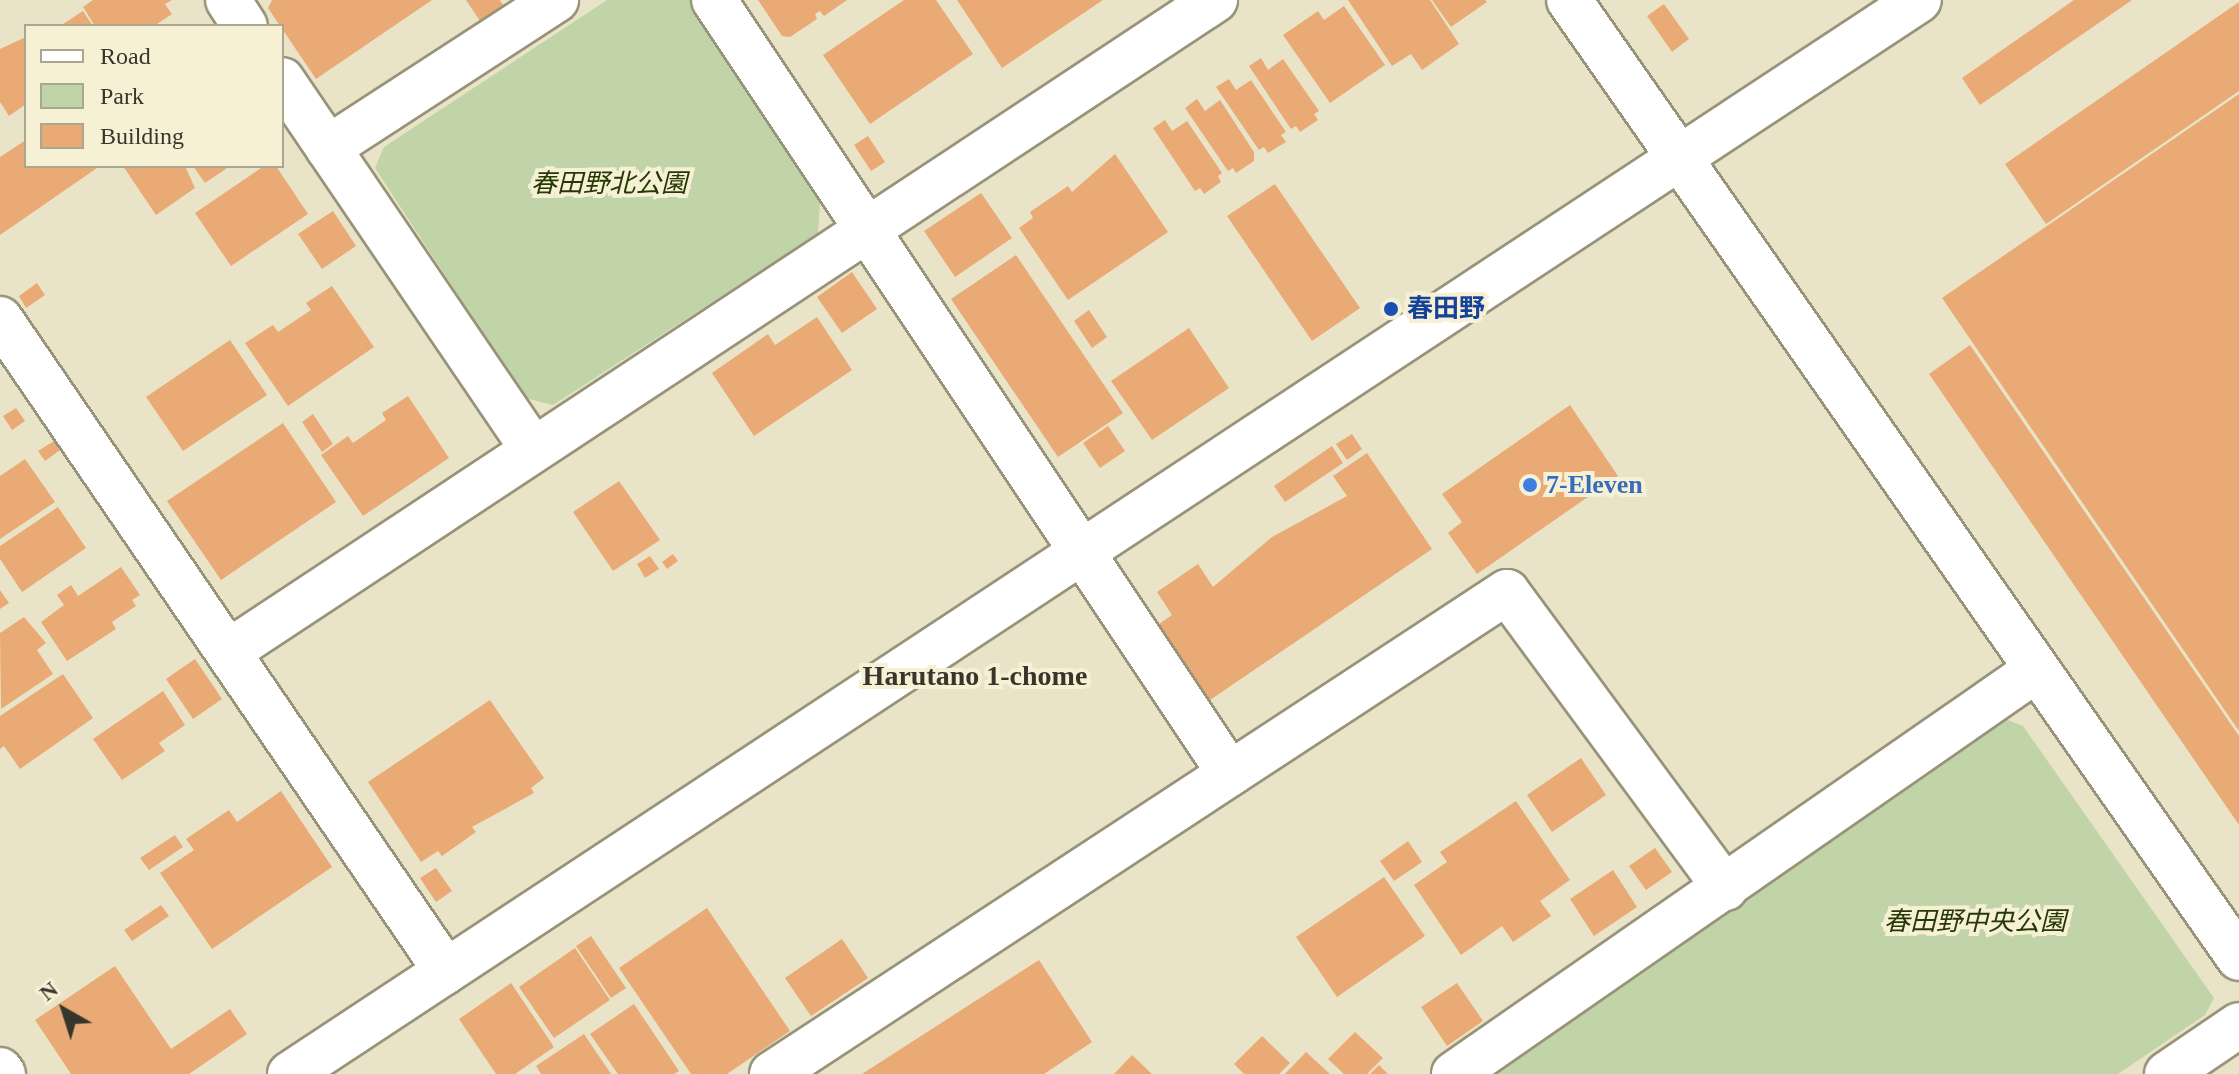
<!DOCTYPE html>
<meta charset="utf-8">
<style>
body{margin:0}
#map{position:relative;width:2239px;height:1074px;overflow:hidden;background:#e9e4c8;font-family:"Times New Roman","Noto Sans JP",serif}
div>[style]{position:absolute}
.green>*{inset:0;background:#c0d4a8}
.building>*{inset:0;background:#e9aa76}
.roads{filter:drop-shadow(2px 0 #989379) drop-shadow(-2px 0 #989379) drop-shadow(0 2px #989379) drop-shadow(0 -2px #989379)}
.minor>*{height:44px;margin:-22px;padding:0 22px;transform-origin:22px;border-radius:22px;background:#fff}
.dots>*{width:22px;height:22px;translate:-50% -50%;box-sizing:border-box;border:4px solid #f6f1d5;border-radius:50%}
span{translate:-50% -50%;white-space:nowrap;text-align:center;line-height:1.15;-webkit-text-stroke:8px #f6f1d5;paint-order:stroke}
.park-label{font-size:26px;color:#263803;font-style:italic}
.transit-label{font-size:26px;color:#164399;font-weight:700}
.left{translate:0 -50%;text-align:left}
.shop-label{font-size:26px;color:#366cbe;font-weight:700}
.neighbourhood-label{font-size:28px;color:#37362b;font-weight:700}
.legend{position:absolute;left:24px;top:24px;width:260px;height:144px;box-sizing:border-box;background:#f6f1d5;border:2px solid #aaa691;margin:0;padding:10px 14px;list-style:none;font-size:24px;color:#37362b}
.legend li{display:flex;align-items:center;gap:16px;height:40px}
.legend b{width:40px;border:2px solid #aaa691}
.north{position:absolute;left:24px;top:970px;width:80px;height:80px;-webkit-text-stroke:6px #f6f1d5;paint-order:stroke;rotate:321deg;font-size:22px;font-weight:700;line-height:32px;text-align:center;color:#37362b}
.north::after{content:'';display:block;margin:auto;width:28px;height:36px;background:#37362b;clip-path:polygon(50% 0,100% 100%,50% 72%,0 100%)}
</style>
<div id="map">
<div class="green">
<i style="clip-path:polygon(607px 0,690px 0,820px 201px,818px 234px,553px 405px,525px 398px,375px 168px,384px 147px)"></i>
<i style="clip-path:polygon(2003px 718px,2023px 726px,2214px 998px,2205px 1015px,2118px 1074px,1486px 1074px)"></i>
</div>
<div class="building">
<i style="clip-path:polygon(93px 0,172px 0,165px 4px,172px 14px,154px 26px,95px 26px,83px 7px)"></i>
<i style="clip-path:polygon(272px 0,432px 0,316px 79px,268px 8px)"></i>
<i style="clip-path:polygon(466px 0,500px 0,504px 6px,480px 21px)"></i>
<i style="clip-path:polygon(758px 0,847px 0,824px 16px,820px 11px,815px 14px,817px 19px,790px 37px,782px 36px)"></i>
<i style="clip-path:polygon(904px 0,936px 0,973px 54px,870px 124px,823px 55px)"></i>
<i style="clip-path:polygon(957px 0,1103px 0,1002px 68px)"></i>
<i style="clip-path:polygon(1348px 0,1430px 0,1459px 44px,1422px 70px,1411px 54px,1392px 66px)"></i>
<i style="clip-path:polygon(1432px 0,1485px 0,1487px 2px,1451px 27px)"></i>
<i style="clip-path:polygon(2074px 0,2132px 0,1980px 105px,1962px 78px)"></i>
<i style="clip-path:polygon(2239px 2px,2239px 91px,2046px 224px,2005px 164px)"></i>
<i style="clip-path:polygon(1664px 4px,1689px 39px,1672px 52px,1647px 16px)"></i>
<i style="clip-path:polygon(1344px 6px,1385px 65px,1330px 103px,1283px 35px,1318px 11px,1324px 20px)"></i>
<i style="clip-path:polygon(83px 11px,93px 26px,60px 26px)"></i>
<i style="clip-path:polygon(26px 37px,26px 104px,9px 116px,0 102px,0 49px)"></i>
<i style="clip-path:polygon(1261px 58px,1268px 70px,1283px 59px,1319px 111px,1314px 114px,1318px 120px,1300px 132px,1296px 126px,1291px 129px,1249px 66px)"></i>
<i style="clip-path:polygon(1229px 79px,1236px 90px,1251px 80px,1286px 132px,1281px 135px,1286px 142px,1268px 153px,1264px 147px,1259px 150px,1216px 87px)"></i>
<i style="clip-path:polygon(2239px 94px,2239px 731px,1942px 298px)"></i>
<i style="clip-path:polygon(1197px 99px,1205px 111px,1220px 100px,1254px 152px,1254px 161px,1236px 173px,1233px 168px,1228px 171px,1185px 108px)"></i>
<i style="clip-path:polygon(1165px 120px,1172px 131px,1187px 121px,1222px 173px,1218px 176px,1221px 182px,1204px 194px,1200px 188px,1195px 191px,1153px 128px)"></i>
<i style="clip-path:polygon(868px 136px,885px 162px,871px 171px,854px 145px)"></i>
<i style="clip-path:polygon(26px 140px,26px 166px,100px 166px,0 235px,0 157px)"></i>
<i style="clip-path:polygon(1115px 154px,1168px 232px,1068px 300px,1019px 228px,1033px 218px,1030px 212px,1068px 186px,1072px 192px)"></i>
<i style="clip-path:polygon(123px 166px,185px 166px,195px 188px,156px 215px)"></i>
<i style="clip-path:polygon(193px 166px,230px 166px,205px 183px)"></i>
<i style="clip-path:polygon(264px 166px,276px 166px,308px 214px,231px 266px,195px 213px)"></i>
<i style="clip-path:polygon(1275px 184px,1360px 308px,1312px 341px,1227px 216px)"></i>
<i style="clip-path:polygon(981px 193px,1012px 238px,955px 277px,924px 231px)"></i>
<i style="clip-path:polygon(333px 211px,356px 246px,322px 269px,298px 234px)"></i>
<i style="clip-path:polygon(1016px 255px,1123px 413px,1058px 457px,951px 299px)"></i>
<i style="clip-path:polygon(852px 272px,877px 309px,842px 333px,817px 297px)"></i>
<i style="clip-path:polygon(37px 283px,45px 295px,26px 308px,19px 296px)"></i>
<i style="clip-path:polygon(332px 286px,374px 347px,288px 406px,245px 343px,273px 325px,278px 332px,311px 310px,306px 303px)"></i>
<i style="clip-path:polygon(1089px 310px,1107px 337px,1092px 348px,1074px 321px)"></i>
<i style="clip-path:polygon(817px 317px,852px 370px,754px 436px,712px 373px,768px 334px,775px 345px)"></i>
<i style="clip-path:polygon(1189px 328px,1229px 388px,1152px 440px,1111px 381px)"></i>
<i style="clip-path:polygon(230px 340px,267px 395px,183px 451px,146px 397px)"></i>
<i style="clip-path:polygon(1970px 345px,2239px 736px,2239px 825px,1929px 374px)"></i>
<i style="clip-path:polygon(408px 396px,449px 458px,363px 516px,321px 455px,348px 436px,353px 443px,386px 420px,382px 413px)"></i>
<i style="clip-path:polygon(1570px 405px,1618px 476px,1477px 574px,1448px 533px,1462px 522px,1442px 494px)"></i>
<i style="clip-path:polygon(16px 408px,25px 421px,12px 430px,3px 416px)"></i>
<i style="clip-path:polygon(313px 414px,333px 444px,322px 452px,302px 422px)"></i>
<i style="clip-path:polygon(283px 423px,336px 502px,221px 580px,167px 501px)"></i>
<i style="clip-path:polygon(1108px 426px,1125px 451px,1100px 468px,1083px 443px)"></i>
<i style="clip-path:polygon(1352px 434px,1362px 449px,1347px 460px,1336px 444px)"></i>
<i style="clip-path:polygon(54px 441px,60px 450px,45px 461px,38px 451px)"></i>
<i style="clip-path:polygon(1332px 446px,1343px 463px,1285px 502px,1274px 486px)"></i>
<i style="clip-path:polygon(1367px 453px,1432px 549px,1210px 700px,1159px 624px,1172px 615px,1157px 592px,1198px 564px,1213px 587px,1272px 537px,1347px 496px,1333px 476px)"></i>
<i style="clip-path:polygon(25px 459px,55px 502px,0 539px,0 476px)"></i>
<i style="clip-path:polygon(619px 481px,660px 540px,613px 571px,573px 512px)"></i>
<i style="clip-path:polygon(58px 507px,86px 548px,22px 592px,0 559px,0 546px)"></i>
<i style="clip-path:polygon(673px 554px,678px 561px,667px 569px,662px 562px)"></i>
<i style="clip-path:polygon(650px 556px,659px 569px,645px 578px,637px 564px)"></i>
<i style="clip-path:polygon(121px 567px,140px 595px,132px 600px,136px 606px,112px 622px,116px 629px,67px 661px,41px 622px,64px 605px,57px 595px,71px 585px,78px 596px)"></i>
<i style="clip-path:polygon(0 590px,9px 603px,0 609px)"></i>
<i style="clip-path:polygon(24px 617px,46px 643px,37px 650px,53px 674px,1px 709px,0 633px)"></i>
<i style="clip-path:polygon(195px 659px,222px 699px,193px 719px,166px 679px)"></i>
<i style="clip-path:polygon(63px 674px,93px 718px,20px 769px,4px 746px,0 749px,0 716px)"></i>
<i style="clip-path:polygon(163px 691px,185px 725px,159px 743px,165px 751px,122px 780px,93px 739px)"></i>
<i style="clip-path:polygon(490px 700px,544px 778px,531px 788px,534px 793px,472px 827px,476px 832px,442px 856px,438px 851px,421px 862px,368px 782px)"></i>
<i style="clip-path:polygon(1581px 758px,1606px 795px,1552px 832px,1527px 795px)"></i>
<i style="clip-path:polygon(281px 791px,332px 867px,212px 949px,160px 873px,194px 850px,186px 839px,229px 810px,237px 822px)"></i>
<i style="clip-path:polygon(1516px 801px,1570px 880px,1540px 901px,1551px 916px,1513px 942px,1502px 926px,1461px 955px,1414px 885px,1447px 862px,1440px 852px)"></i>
<i style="clip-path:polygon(175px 835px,183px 847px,149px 870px,140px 858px)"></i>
<i style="clip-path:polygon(1408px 841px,1422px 862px,1394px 881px,1380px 861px)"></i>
<i style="clip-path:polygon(1655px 848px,1672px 872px,1646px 890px,1629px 866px)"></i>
<i style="clip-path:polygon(436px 868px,452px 891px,436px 902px,420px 878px)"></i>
<i style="clip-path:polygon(1613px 870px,1637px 907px,1594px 936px,1570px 899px)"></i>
<i style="clip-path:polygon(1384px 877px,1425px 936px,1337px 997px,1296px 937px)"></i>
<i style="clip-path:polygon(161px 905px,169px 916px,132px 941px,124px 930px)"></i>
<i style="clip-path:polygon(707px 908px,790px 1031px,727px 1074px,691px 1074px,619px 968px)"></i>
<i style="clip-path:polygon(591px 936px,626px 988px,611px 998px,576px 946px)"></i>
<i style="clip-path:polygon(842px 939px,868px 978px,811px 1016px,785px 978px)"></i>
<i style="clip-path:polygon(575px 948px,610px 1000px,554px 1038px,519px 987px)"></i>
<i style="clip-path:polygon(1039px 960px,1092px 1042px,1044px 1074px,862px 1074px)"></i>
<i style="clip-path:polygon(115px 966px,171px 1049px,230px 1009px,247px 1034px,189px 1074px,71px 1074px,35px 1020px)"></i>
<i style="clip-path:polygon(511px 983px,554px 1047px,515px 1074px,496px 1074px,459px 1019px)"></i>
<i style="clip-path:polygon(1457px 983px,1483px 1021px,1447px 1046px,1421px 1007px)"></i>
<i style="clip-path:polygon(634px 1004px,679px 1071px,674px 1074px,618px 1074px,590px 1034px)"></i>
<i style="clip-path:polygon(1355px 1032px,1383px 1058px,1367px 1074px,1344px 1074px,1328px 1059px)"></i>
<i style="clip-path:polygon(584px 1034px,611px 1074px,541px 1074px,536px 1066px)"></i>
<i style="clip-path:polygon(1262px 1036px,1290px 1063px,1279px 1074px,1244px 1074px,1234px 1064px)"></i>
<i style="clip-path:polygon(1306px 1052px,1330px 1074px,1285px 1074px)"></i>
<i style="clip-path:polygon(1132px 1055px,1152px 1074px,1114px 1074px)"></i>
<i style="clip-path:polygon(1379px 1065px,1388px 1074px,1370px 1074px)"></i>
</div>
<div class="roads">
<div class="minor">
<i style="left:228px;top:0;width:31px;rotate:57deg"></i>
<i style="left:714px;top:0;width:930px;rotate:56.31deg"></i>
<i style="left:1569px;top:0;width:1169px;rotate:55.03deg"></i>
<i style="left:282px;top:80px;width:447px;rotate:55.8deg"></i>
<i style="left:328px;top:148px;width:272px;rotate:-33deg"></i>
<i style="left:0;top:319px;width:790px;rotate:55.63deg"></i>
<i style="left:228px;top:652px;width:1183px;rotate:-33.45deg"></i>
<i style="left:0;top:1070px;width:5px;rotate:53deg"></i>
<i style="left:290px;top:1074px;width:1951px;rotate:-33.4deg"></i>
<i style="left:772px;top:1074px;width:879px;rotate:-33.26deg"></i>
<i style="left:1507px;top:592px;width:368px;rotate:53.6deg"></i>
<i style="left:1454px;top:1074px;width:708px;rotate:-34.77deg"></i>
<i style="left:2167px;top:1074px;width:87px;rotate:-34.2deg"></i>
</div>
</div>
<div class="dots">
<i style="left:1391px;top:309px;background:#1a4fb4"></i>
<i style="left:1530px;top:485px;background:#3f7fe0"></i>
</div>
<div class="park-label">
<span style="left:609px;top:184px">春田野北公園</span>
<span style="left:1975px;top:922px">春田野中央公園</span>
</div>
<div class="transit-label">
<span class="left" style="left:1407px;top:309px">春田野</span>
</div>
<div class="shop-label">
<span class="left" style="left:1546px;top:485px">7-Eleven</span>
</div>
<div class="neighbourhood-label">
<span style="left:975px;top:676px">Harutano 1-chome</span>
</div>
<ul class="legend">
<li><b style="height:10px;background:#fff"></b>Road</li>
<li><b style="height:22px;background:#c0d4a8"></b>Park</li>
<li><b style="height:22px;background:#e9aa76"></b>Building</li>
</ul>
<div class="north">N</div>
</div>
